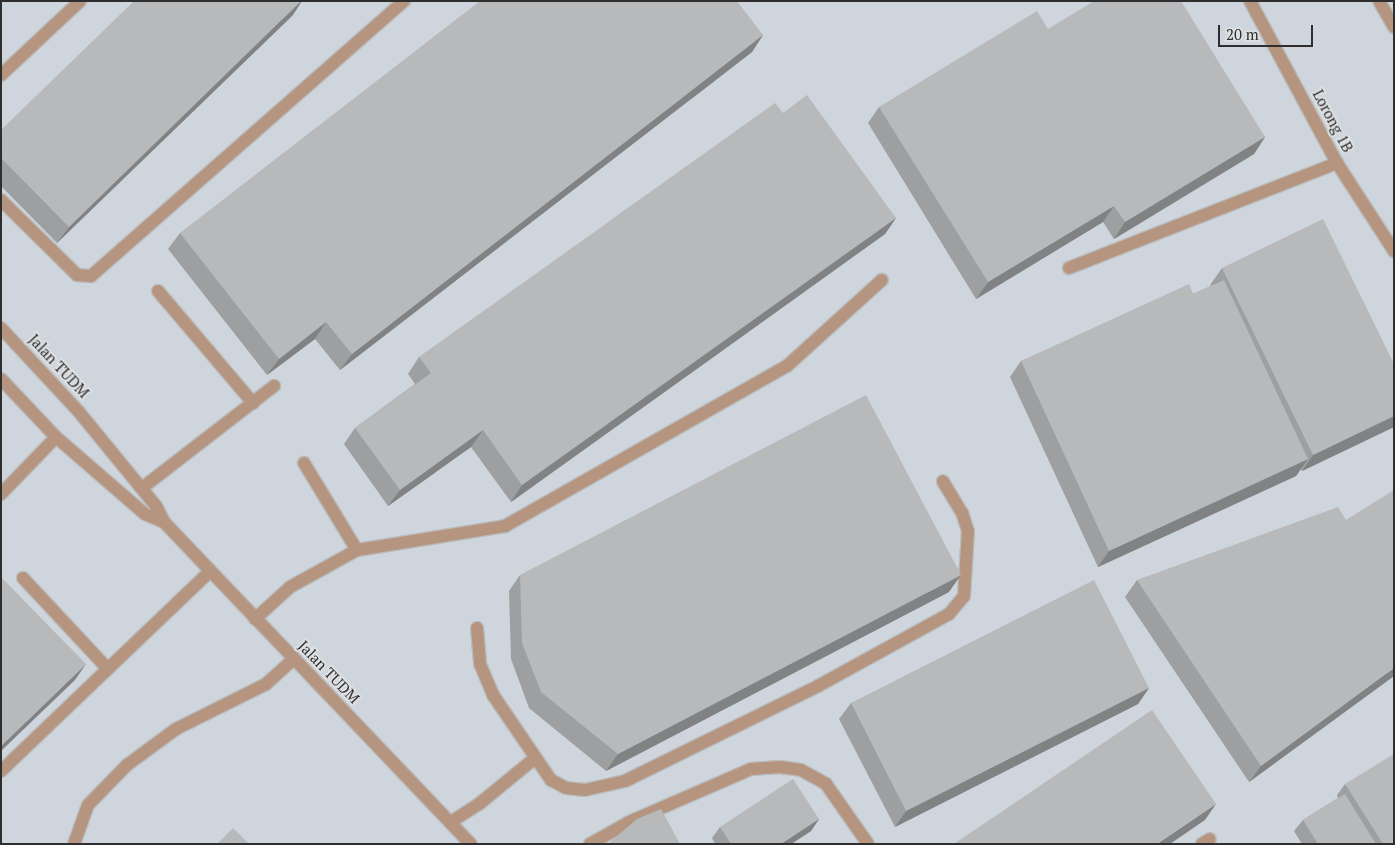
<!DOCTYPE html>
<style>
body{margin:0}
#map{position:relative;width:1395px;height:845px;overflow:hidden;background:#dddfe0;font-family:"PT Serif",serif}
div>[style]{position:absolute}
.built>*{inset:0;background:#ced5dc}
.roads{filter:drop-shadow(1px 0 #babcbd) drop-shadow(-1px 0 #babcbd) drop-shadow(0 1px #babcbd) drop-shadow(0 -1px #babcbd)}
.service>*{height:12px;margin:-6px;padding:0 6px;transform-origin:6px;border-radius:6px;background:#b69580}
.minor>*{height:12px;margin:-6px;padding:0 6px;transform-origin:6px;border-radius:6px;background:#b69580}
.wall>*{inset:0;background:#9d9fa1}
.shaded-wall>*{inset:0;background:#808283}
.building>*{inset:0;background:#b7b9bb}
span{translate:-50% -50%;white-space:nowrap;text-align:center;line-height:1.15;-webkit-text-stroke:4px #dddfe0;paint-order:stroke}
.street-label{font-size:15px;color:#2e2e2f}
.frame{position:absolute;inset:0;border:2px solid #2e2e2f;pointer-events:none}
.scale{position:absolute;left:1218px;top:25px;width:95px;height:22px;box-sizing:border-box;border:2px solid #2e2e2f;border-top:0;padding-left:6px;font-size:15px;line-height:18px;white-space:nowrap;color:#2e2e2f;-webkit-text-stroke:4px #dddfe0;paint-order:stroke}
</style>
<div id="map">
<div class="built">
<i style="clip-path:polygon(1px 1px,1394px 1px,1394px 844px,1px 844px)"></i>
</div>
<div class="roads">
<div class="service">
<i style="left:1379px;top:1px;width:30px;rotate:60deg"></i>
<i style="left:1069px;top:268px;width:288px;rotate:-21.4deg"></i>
<i style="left:158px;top:291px;width:147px;rotate:49.7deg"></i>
<i style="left:304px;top:463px;width:102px;rotate:58.7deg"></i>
<i style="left:142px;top:488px;width:167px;rotate:-37.7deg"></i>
<i style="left:1px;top:494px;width:79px;rotate:-46deg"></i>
<i style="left:23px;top:578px;width:123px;rotate:47deg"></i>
<i style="left:255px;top:619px;width:47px;rotate:-42.4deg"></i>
<i style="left:290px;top:587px;width:77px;rotate:-28.9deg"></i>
<i style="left:357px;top:550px;width:150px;rotate:-9.2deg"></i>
<i style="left:505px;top:526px;width:324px;rotate:-29.6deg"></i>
<i style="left:787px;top:366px;width:128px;rotate:-42.2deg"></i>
<i style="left:477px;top:628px;width:36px;rotate:85deg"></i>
<i style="left:480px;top:664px;width:34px;rotate:67deg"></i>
<i style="left:493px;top:695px;width:103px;rotate:55.7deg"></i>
<i style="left:551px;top:780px;width:17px;rotate:28deg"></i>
<i style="left:566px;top:788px;width:19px;rotate:6deg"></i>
<i style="left:585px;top:790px;width:41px;rotate:-12.7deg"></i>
<i style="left:625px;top:781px;width:215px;rotate:-26.2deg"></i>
<i style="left:818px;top:686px;width:149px;rotate:-28.8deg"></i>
<i style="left:949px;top:614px;width:23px;rotate:-50deg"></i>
<i style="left:964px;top:596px;width:65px;rotate:-86.5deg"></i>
<i style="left:968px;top:531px;width:19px;rotate:-108deg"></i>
<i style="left:962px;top:513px;width:37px;rotate:-121deg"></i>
<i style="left:1px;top:771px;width:289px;rotate:-43.7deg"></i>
<i style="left:451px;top:822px;width:33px;rotate:-33deg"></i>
<i style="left:479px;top:804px;width:72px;rotate:-39.4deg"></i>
<i style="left:74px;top:844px;width:41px;rotate:-70.3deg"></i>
<i style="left:88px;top:805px;width:56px;rotate:-45.7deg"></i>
<i style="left:127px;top:765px;width:61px;rotate:-36.3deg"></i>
<i style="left:176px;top:729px;width:101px;rotate:-26.6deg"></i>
<i style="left:266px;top:684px;width:38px;rotate:-42deg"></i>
<i style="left:590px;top:844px;width:45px;rotate:-29.4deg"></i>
<i style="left:629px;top:822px;width:133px;rotate:-23.5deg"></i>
<i style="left:751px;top:769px;width:29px;rotate:-4deg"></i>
<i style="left:780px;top:767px;width:21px;rotate:8deg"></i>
<i style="left:801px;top:770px;width:29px;rotate:29deg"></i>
<i style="left:826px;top:784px;width:73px;rotate:55deg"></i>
<i style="left:1202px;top:844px;width:9px;rotate:-32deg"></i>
</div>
<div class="minor">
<i style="left:1250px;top:1px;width:184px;rotate:61.8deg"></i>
<i style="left:1337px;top:163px;width:105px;rotate:57.1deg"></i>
<i style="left:1px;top:75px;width:108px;rotate:-43.1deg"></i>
<i style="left:1px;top:200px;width:107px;rotate:44.6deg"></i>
<i style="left:77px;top:275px;width:14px;rotate:4deg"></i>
<i style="left:91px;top:276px;width:417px;rotate:-41.3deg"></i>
<i style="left:1px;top:328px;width:115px;rotate:47.1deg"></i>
<i style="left:79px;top:412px;width:122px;rotate:50.7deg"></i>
<i style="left:156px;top:506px;width:18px;rotate:63deg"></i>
<i style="left:164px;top:522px;width:445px;rotate:46.4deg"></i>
<i style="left:1px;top:379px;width:80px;rotate:46.5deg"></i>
<i style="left:56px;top:437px;width:118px;rotate:40.9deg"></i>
<i style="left:145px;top:514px;width:21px;rotate:23deg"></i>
</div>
</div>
<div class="wall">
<i style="clip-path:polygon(293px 15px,57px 243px,1px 186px,1px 130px)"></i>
<i style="clip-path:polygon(1048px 29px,1265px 137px,1254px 154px,1114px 239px,1103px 222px,976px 299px,868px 123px,879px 107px)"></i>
<i style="clip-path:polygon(763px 35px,752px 52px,340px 370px,315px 339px,267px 375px,168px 249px,180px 233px)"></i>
<i style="clip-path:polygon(783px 113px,896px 218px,885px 234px,511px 502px,471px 447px,388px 506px,344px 444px,355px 428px,415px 384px,408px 374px,419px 357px)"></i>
<i style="clip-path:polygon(1222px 268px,1394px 364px,1394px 427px,1302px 471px,1301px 469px,1296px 476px,1098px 567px,1010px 377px,1021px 361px,1193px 294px,1211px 286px,1210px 285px)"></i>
<i style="clip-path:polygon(520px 575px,949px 592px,606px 771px,529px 708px,511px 659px,509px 591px)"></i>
<i style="clip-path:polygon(1137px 580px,1394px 676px,1249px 782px,1125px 597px)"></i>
<i style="clip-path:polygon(1149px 688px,1138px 704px,895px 827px,839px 719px,851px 703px)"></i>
<i style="clip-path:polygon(1345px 784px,1394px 844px,1302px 844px,1294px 831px,1303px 820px,1338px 798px,1337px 795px)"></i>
<i style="clip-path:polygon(819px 819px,811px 831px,791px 844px,715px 844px,712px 838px,720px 827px)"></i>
</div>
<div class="shaded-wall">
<i style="clip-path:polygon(301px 1px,302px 1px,293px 15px,57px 243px,69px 227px)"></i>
<i style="clip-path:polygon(763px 35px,752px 52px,340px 370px,352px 354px)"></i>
<i style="clip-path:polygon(1265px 137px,1254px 154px,1114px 239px,1125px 222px)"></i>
<i style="clip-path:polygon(1114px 206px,1103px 222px,976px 299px,988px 282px)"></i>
<i style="clip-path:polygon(896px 218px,885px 234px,511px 502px,522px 485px)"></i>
<i style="clip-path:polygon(326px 322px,315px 339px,267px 375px,279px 359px)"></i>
<i style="clip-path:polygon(1394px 416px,1394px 427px,1302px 471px,1313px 455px)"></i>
<i style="clip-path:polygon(483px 430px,471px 447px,388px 506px,400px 490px)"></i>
<i style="clip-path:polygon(1308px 459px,1296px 476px,1098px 567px,1109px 551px)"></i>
<i style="clip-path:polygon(961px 575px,949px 592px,606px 771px,618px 754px)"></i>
<i style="clip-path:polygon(86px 664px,75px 680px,1px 751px,1px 746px)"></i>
<i style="clip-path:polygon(1394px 668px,1394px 676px,1249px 782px,1261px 766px)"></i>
<i style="clip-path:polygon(1149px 688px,1138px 704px,895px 827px,906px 811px)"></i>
<i style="clip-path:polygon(1216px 804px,1205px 820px,1170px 844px,1157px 844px)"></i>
<i style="clip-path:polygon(819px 819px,811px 831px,791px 844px,781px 844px)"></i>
</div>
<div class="building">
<i style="clip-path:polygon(134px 1px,301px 1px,69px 227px,1px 158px,1px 130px)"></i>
<i style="clip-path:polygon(480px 1px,737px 1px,763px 35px,352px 354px,326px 322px,279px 359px,180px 233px)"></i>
<i style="clip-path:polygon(1094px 1px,1181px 1px,1265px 137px,1125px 222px,1114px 206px,988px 282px,879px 107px,1037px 11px,1048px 29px)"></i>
<i style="clip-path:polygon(807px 95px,896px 218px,522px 485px,483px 430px,400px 490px,355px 428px,431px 373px,419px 357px,775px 103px,783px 113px)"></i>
<i style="clip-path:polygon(1323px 219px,1394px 364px,1394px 416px,1313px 455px,1222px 268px)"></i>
<i style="clip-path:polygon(1224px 280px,1308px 459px,1109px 551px,1021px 361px,1189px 284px,1193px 294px)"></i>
<i style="clip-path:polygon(866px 395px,961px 575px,618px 754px,541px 692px,522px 643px,520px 575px)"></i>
<i style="clip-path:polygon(1394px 490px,1394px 668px,1261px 766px,1137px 580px,1338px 507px,1346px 520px)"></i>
<i style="clip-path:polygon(1px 577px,86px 664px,1px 746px)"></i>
<i style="clip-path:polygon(1094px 580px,1149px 688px,906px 811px,851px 703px)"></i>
<i style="clip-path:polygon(1152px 710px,1216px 804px,1157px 844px,954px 844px)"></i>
<i style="clip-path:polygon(1394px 754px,1394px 844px,1383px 844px,1345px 784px)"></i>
<i style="clip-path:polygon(793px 779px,819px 819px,781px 844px,731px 844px,720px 827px)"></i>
<i style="clip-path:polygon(1345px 794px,1376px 844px,1318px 844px,1303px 820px)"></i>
<i style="clip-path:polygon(661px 809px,680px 844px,608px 844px,637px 819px)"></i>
<i style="clip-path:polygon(233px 828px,249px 844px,217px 844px)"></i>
</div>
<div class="street-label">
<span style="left:1333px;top:121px;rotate:62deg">Lorong 1B</span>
<span style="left:59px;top:366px;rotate:47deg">Jalan TUDM</span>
<span style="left:329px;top:672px;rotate:46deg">Jalan TUDM</span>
</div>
<div class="frame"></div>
<div class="scale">20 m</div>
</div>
